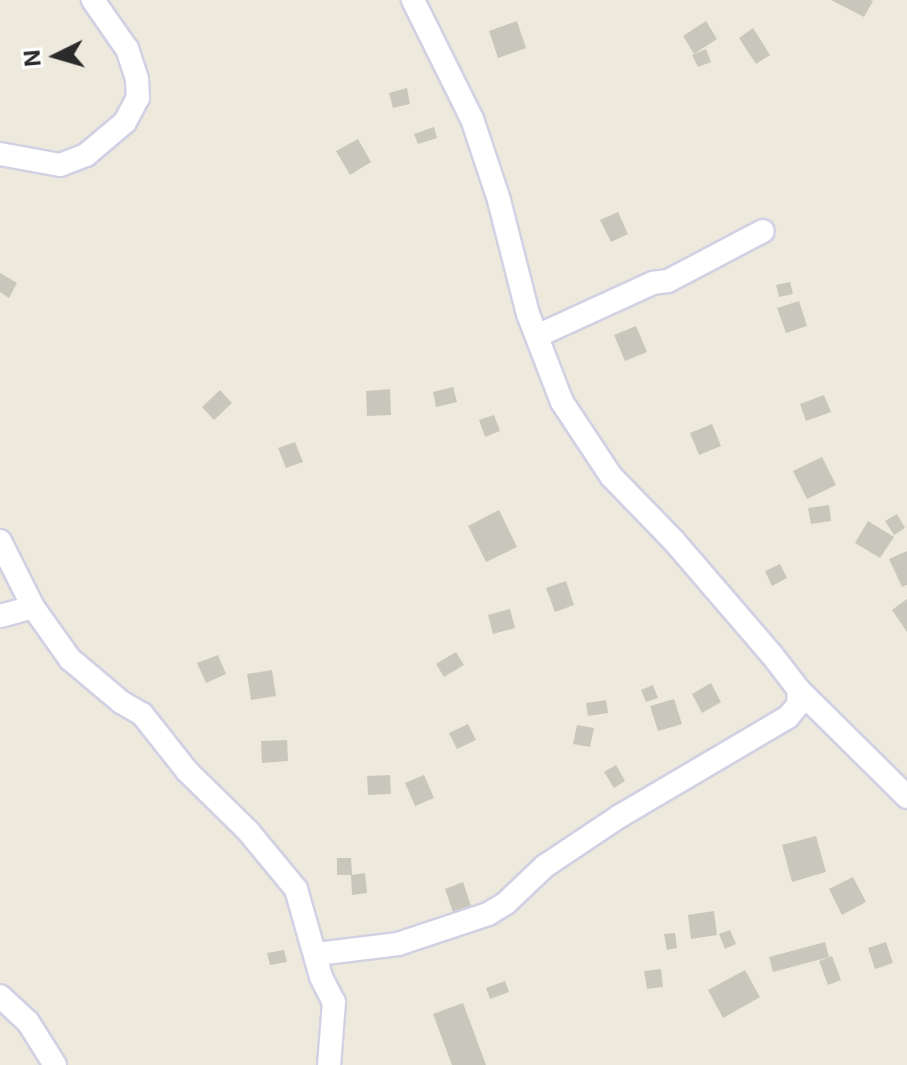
<!DOCTYPE html>
<style>
body{margin:0}
#map{position:relative;width:907px;height:1065px;overflow:hidden;background:#ede9dc;font-family:Inter,sans-serif}
div>[style]{position:absolute}
.building>*{inset:0;background:#c9c7bb}
.roads{filter:drop-shadow(2px 0 #d2d1e4) drop-shadow(-2px 0 #d2d1e4) drop-shadow(0 2px #d2d1e4) drop-shadow(0 -2px #d2d1e4)}
.minor>*{height:22px;margin:-11px;padding:0 11px;transform-origin:11px;border-radius:11px;background:#fff}
span{translate:-50% -50%;white-space:nowrap;text-align:center;line-height:1.15;-webkit-text-stroke:6px #fff;paint-order:stroke}
.north{position:absolute;left:16px;top:16px;width:80px;height:80px;-webkit-text-stroke:6px #fff;paint-order:stroke;rotate:265deg;font-size:22px;font-weight:700;line-height:32px;text-align:center;color:#2b2b2b}
.north::after{content:'';display:block;margin:auto;width:28px;height:36px;background:#2b2b2b;clip-path:polygon(50% 0,100% 100%,50% 72%,0 100%)}
</style>
<div id="map">
<div class="building">
<i style="clip-path:polygon(831px 0,870px 0,873px 1px,864px 17px)"></i>
<i style="clip-path:polygon(517px 21px,526px 48px,498px 58px,489px 31px)"></i>
<i style="clip-path:polygon(706px 21px,717px 39px,694px 54px,683px 36px)"></i>
<i style="clip-path:polygon(753px 28px,770px 55px,756px 64px,739px 38px)"></i>
<i style="clip-path:polygon(706px 49px,711px 62px,698px 67px,692px 55px)"></i>
<i style="clip-path:polygon(407px 88px,410px 104px,393px 108px,389px 93px)"></i>
<i style="clip-path:polygon(434px 127px,437px 138px,418px 144px,414px 134px)"></i>
<i style="clip-path:polygon(358px 139px,371px 162px,350px 175px,336px 151px)"></i>
<i style="clip-path:polygon(618px 212px,628px 234px,611px 242px,600px 220px)"></i>
<i style="clip-path:polygon(0 273px,17px 283px,9px 298px,0 292px)"></i>
<i style="clip-path:polygon(790px 282px,793px 294px,779px 297px,776px 285px)"></i>
<i style="clip-path:polygon(799px 301px,807px 326px,786px 333px,777px 308px)"></i>
<i style="clip-path:polygon(636px 326px,647px 352px,625px 361px,614px 335px)"></i>
<i style="clip-path:polygon(453px 387px,457px 402px,436px 407px,433px 392px)"></i>
<i style="clip-path:polygon(390px 389px,391px 415px,367px 416px,366px 391px)"></i>
<i style="clip-path:polygon(220px 390px,232px 403px,214px 420px,202px 407px)"></i>
<i style="clip-path:polygon(824px 395px,831px 412px,806px 421px,800px 404px)"></i>
<i style="clip-path:polygon(494px 415px,500px 431px,485px 437px,479px 420px)"></i>
<i style="clip-path:polygon(712px 424px,721px 446px,699px 455px,690px 433px)"></i>
<i style="clip-path:polygon(295px 442px,303px 462px,286px 468px,278px 448px)"></i>
<i style="clip-path:polygon(822px 457px,836px 485px,807px 499px,793px 471px)"></i>
<i style="clip-path:polygon(829px 505px,831px 521px,811px 524px,808px 508px)"></i>
<i style="clip-path:polygon(499px 510px,517px 547px,486px 562px,468px 526px)"></i>
<i style="clip-path:polygon(897px 514px,905px 528px,894px 535px,885px 521px)"></i>
<i style="clip-path:polygon(868px 521px,894px 537px,880px 558px,855px 543px)"></i>
<i style="clip-path:polygon(907px 551px,907px 585px,902px 587px,889px 559px)"></i>
<i style="clip-path:polygon(780px 564px,787px 578px,772px 586px,765px 571px)"></i>
<i style="clip-path:polygon(566px 581px,574px 605px,555px 612px,546px 588px)"></i>
<i style="clip-path:polygon(907px 599px,907px 632px,892px 610px)"></i>
<i style="clip-path:polygon(510px 609px,515px 628px,493px 634px,488px 615px)"></i>
<i style="clip-path:polygon(456px 652px,464px 665px,444px 677px,436px 664px)"></i>
<i style="clip-path:polygon(218px 655px,226px 674px,206px 683px,197px 663px)"></i>
<i style="clip-path:polygon(272px 670px,276px 696px,251px 700px,247px 674px)"></i>
<i style="clip-path:polygon(711px 683px,721px 702px,702px 713px,692px 694px)"></i>
<i style="clip-path:polygon(653px 685px,658px 698px,646px 702px,641px 690px)"></i>
<i style="clip-path:polygon(674px 699px,682px 724px,658px 731px,650px 706px)"></i>
<i style="clip-path:polygon(606px 700px,608px 713px,588px 716px,586px 703px)"></i>
<i style="clip-path:polygon(468px 724px,476px 740px,457px 749px,449px 733px)"></i>
<i style="clip-path:polygon(577px 725px,594px 728px,590px 747px,573px 744px)"></i>
<i style="clip-path:polygon(287px 740px,288px 761px,262px 763px,261px 741px)"></i>
<i style="clip-path:polygon(616px 765px,625px 781px,614px 788px,604px 772px)"></i>
<i style="clip-path:polygon(390px 775px,391px 794px,368px 795px,367px 776px)"></i>
<i style="clip-path:polygon(424px 775px,434px 798px,415px 806px,405px 783px)"></i>
<i style="clip-path:polygon(816px 836px,826px 872px,792px 882px,782px 845px)"></i>
<i style="clip-path:polygon(337px 858px,351px 858px,352px 875px,365px 873px,367px 893px,352px 895px,351px 875px,337px 875px)"></i>
<i style="clip-path:polygon(853px 877px,866px 902px,842px 915px,829px 889px)"></i>
<i style="clip-path:polygon(463px 882px,471px 906px,453px 912px,445px 889px)"></i>
<i style="clip-path:polygon(714px 911px,717px 935px,691px 939px,688px 915px)"></i>
<i style="clip-path:polygon(730px 930px,736px 944px,725px 949px,719px 934px)"></i>
<i style="clip-path:polygon(675px 933px,677px 948px,667px 950px,664px 934px)"></i>
<i style="clip-path:polygon(825px 942px,829px 957px,773px 972px,769px 957px)"></i>
<i style="clip-path:polygon(886px 942px,893px 963px,875px 969px,868px 948px)"></i>
<i style="clip-path:polygon(284px 950px,287px 962px,270px 965px,267px 953px)"></i>
<i style="clip-path:polygon(832px 956px,841px 980px,828px 985px,819px 961px)"></i>
<i style="clip-path:polygon(661px 969px,663px 987px,647px 989px,644px 971px)"></i>
<i style="clip-path:polygon(745px 970px,760px 997px,723px 1018px,708px 990px)"></i>
<i style="clip-path:polygon(505px 981px,509px 992px,490px 999px,486px 988px)"></i>
<i style="clip-path:polygon(463px 1003px,486px 1065px,452px 1065px,433px 1014px)"></i>
</div>
<div class="roads">
<div class="minor">
<i style="left:0;top:154px;width:61px;rotate:10.4deg"></i>
<i style="left:60px;top:165px;width:28px;rotate:-21deg"></i>
<i style="left:86px;top:155px;width:51px;rotate:-40.2deg"></i>
<i style="left:125px;top:122px;width:27px;rotate:-62deg"></i>
<i style="left:138px;top:98px;width:19px;rotate:-93deg"></i>
<i style="left:137px;top:79px;width:32px;rotate:-108deg"></i>
<i style="left:127px;top:49px;width:60px;rotate:-124.8deg"></i>
<i style="left:537px;top:336px;width:128px;rotate:-24.6deg"></i>
<i style="left:653px;top:283px;width:15px;rotate:-8deg"></i>
<i style="left:668px;top:281px;width:107px;rotate:-27.8deg"></i>
<i style="left:0;top:541px;width:74px;rotate:63.4deg"></i>
<i style="left:33px;top:607px;width:64px;rotate:54.6deg"></i>
<i style="left:70px;top:659px;width:67px;rotate:40.1deg"></i>
<i style="left:121px;top:702px;width:24px;rotate:30deg"></i>
<i style="left:142px;top:714px;width:73px;rotate:51.7deg"></i>
<i style="left:187px;top:771px;width:86px;rotate:44.5deg"></i>
<i style="left:248px;top:831px;width:75px;rotate:50.4deg"></i>
<i style="left:296px;top:889px;width:91px;rotate:74.1deg"></i>
<i style="left:321px;top:977px;width:28px;rotate:63deg"></i>
<i style="left:334px;top:1002px;width:63px;rotate:94.5deg"></i>
<i style="left:0;top:616px;width:34px;rotate:-15deg"></i>
<i style="left:799px;top:690px;width:152px;rotate:44.7deg"></i>
<i style="left:317px;top:954px;width:82px;rotate:-7deg"></i>
<i style="left:398px;top:944px;width:95px;rotate:-18.4deg"></i>
<i style="left:488px;top:914px;width:21px;rotate:-31deg"></i>
<i style="left:506px;top:903px;width:54px;rotate:-43.5deg"></i>
<i style="left:545px;top:866px;width:90px;rotate:-33.7deg"></i>
<i style="left:620px;top:816px;width:195px;rotate:-30.5deg"></i>
<i style="left:788px;top:717px;width:16px;rotate:-50deg"></i>
<i style="left:798px;top:705px;width:15px;rotate:-86deg"></i>
<i style="left:799px;top:690px;width:44px;rotate:-127.6deg"></i>
<i style="left:772px;top:655px;width:152px;rotate:-130.7deg"></i>
<i style="left:673px;top:540px;width:89px;rotate:-134.1deg"></i>
<i style="left:611px;top:476px;width:89px;rotate:-123.5deg"></i>
<i style="left:562px;top:402px;width:94px;rotate:-111.1deg"></i>
<i style="left:528px;top:314px;width:118px;rotate:-104.3deg"></i>
<i style="left:499px;top:200px;width:85px;rotate:-108.4deg"></i>
<i style="left:472px;top:119px;width:133px;rotate:-116.4deg"></i>
<i style="left:0;top:996px;width:38px;rotate:43deg"></i>
<i style="left:28px;top:1022px;width:51px;rotate:57.9deg"></i>
</div>
</div>
<div class="north">N</div>
</div>
